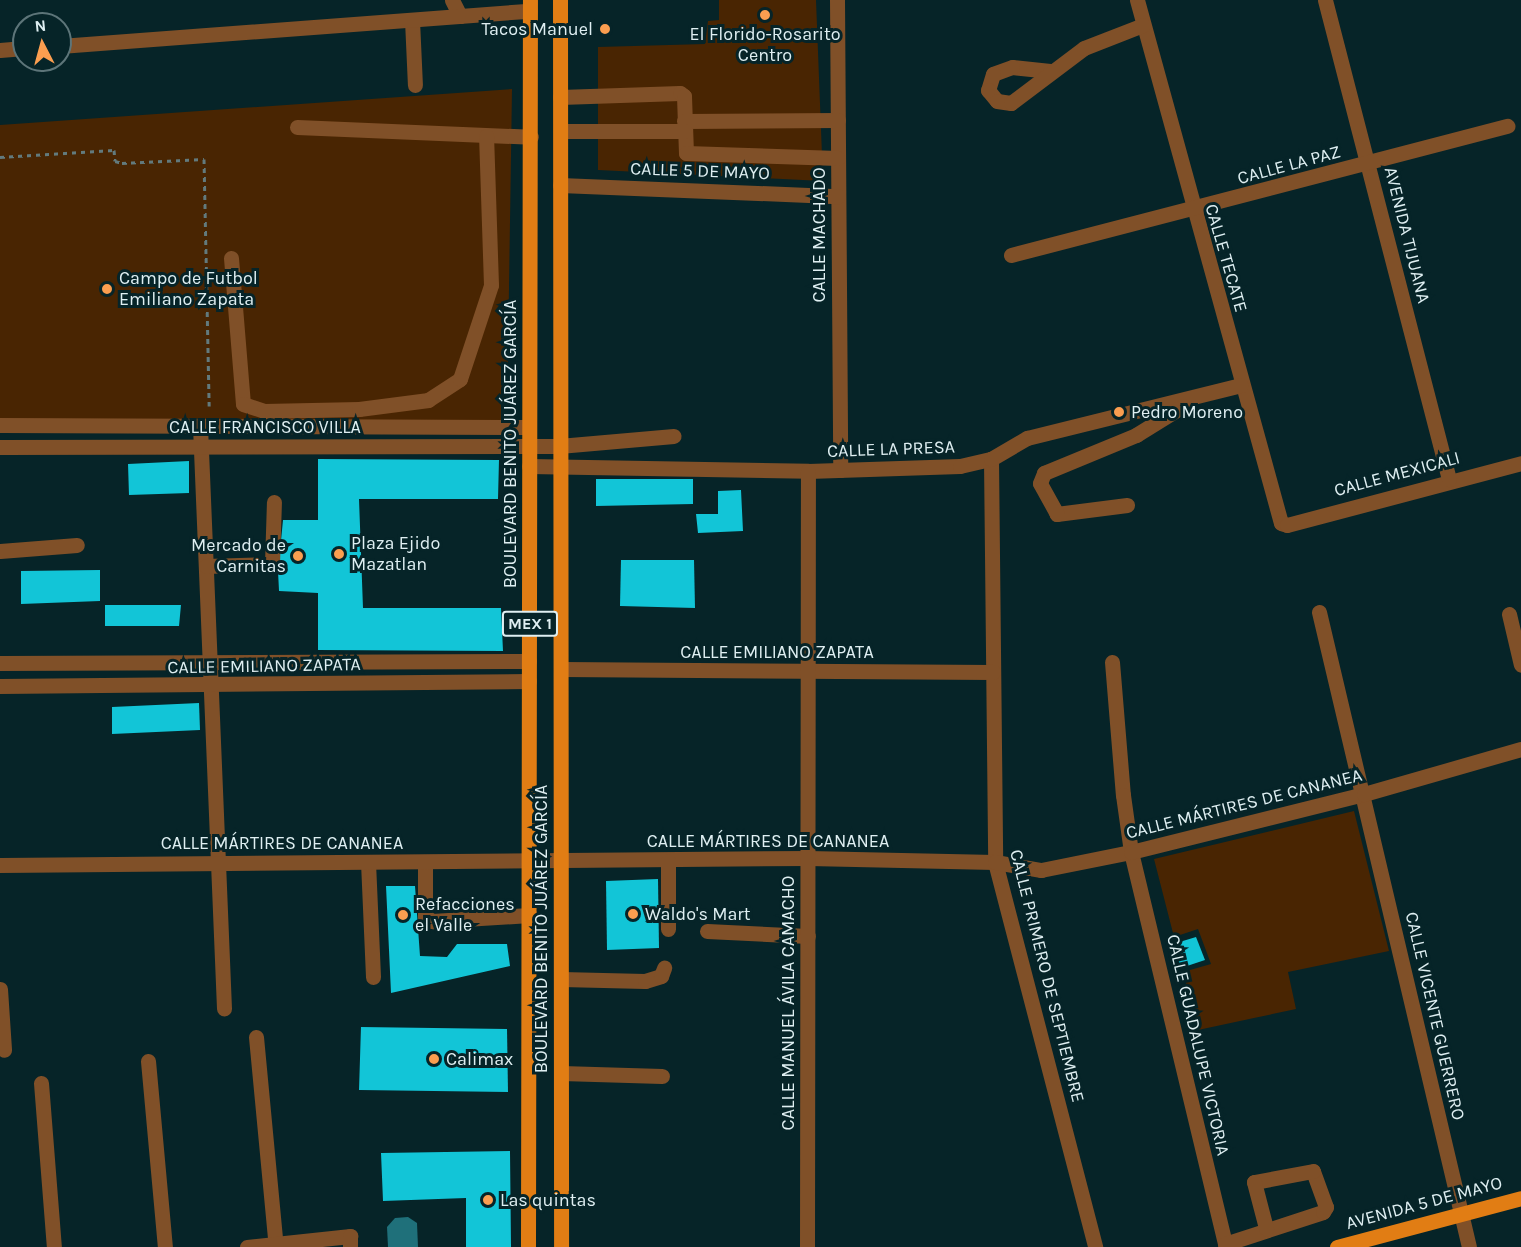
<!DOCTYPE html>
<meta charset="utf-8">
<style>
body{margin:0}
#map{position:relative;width:1521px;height:1247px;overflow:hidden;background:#062428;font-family:Karla,sans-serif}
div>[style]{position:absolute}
.green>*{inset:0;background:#492502}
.water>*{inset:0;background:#1f707a}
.building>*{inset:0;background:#12c5d7}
.path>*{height:3px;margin-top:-1.5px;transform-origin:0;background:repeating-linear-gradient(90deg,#627a7d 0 4.5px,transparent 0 9px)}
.minor>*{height:15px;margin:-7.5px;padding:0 7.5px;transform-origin:7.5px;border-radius:7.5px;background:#805028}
.major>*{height:15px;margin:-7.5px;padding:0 7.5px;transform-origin:7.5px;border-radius:7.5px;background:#e17d14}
.dots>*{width:16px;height:16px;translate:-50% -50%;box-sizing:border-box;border:3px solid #062428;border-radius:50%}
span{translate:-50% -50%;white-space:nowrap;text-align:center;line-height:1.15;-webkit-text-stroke:6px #062428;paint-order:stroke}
.shield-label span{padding:2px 4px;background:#062428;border:2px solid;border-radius:4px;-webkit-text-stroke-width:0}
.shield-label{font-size:16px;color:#dfeff2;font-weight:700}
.poi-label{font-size:18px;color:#dfeff2}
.right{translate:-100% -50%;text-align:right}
.left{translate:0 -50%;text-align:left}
.street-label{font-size:18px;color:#dfeff2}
.north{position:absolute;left:12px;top:12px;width:60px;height:60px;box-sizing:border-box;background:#062428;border:2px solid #5d7579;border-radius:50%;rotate:354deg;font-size:16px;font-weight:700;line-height:24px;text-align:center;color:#dfeff2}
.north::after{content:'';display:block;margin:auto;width:21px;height:27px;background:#fb9e50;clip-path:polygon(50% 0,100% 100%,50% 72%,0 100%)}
</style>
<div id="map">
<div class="green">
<i style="clip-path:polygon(719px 0,816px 0,823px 181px,598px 170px,598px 47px,705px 44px,708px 21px,719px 20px)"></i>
<i style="clip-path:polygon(512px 89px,507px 421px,0 423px,0 125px)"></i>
<i style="clip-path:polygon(1354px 811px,1389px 951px,1288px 972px,1296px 1009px,1198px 1030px,1183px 972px,1211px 964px,1198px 929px,1174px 937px,1154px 859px)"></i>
</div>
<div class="water">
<i style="clip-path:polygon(408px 1217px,417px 1223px,418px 1247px,388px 1247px,387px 1227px,395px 1218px)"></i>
</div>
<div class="building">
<i style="clip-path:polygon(318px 459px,499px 460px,498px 499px,359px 499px,363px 608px,501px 608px,503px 651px,318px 650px,318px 593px,279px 591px,278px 571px,283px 520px,318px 520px)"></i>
<i style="clip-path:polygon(189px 461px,189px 493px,129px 495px,128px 464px)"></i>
<i style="clip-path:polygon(596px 479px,693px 479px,693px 504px,596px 506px)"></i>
<i style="clip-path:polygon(741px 490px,743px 531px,698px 533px,696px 514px,718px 514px,718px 491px)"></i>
<i style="clip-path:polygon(621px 560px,694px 560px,695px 608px,620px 606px)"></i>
<i style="clip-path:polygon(100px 570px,100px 601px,21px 604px,21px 571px)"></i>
<i style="clip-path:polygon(105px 605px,181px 605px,179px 626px,105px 626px)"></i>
<i style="clip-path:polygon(199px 703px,200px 730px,112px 734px,112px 707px)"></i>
<i style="clip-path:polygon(658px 879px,659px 948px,607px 950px,606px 881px)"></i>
<i style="clip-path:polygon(386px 886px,415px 886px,420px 956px,447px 957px,457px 944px,507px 944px,510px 966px,391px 993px)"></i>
<i style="clip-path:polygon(1196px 937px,1205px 960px,1181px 968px,1173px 944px)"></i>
<i style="clip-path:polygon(361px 1027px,507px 1029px,508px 1092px,359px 1090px)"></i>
<i style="clip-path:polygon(510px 1151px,511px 1247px,466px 1247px,466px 1198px,383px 1201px,381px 1153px)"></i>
</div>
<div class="path">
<i style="left:0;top:157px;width:114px;rotate:-3.5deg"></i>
<i style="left:114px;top:150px;width:11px;rotate:85deg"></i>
<i style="left:115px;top:161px;width:7px;rotate:16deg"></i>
<i style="left:122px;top:163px;width:82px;rotate:-2.8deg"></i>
<i style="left:204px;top:159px;width:247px;rotate:88.8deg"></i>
</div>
<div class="minor">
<i style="left:452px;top:0;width:18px;rotate:63deg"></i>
<i style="left:837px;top:0;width:470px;rotate:89.6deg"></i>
<i style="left:1137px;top:0;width:542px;rotate:74.61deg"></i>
<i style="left:1281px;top:523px;width:6px;rotate:18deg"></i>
<i style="left:1287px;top:525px;width:242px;rotate:-14.8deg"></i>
<i style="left:1325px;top:0;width:495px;rotate:75.5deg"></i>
<i style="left:412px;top:20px;width:65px;rotate:87.4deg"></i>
<i style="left:60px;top:46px;width:471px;rotate:-4.3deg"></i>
<i style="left:0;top:50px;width:24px;rotate:-5deg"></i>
<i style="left:1050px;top:71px;width:38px;rotate:-174deg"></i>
<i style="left:1012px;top:67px;width:20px;rotate:160deg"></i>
<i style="left:993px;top:74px;width:17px;rotate:107deg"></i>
<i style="left:988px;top:90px;width:14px;rotate:51deg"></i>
<i style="left:997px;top:101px;width:14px;rotate:8deg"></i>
<i style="left:1011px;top:103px;width:91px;rotate:-37deg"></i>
<i style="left:1084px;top:48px;width:63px;rotate:-21.3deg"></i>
<i style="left:560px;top:97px;width:120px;rotate:-1.9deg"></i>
<i style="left:680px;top:93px;width:5px;rotate:37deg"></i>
<i style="left:684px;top:96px;width:57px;rotate:88deg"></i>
<i style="left:686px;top:153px;width:152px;rotate:1.9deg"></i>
<i style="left:684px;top:121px;width:154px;rotate:-0.4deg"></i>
<i style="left:297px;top:127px;width:234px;rotate:2.4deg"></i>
<i style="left:561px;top:131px;width:124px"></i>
<i style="left:560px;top:185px;width:278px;rotate:2.3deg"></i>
<i style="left:1011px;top:255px;width:513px;rotate:-14.58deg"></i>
<i style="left:231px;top:258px;width:146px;rotate:85.3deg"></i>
<i style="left:243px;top:404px;width:22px;rotate:18deg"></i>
<i style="left:264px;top:411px;width:95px;rotate:-1.2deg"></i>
<i style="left:359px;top:409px;width:70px;rotate:-7.4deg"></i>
<i style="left:428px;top:400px;width:38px;rotate:-33deg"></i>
<i style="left:460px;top:379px;width:99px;rotate:-71.7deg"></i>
<i style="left:491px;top:285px;width:149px;rotate:-91.9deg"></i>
<i style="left:0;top:425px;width:529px;rotate:0.22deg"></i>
<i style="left:200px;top:426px;width:583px;rotate:87.64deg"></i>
<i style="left:0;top:447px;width:559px;rotate:-0.1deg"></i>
<i style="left:559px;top:446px;width:115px;rotate:-5deg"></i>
<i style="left:991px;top:459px;width:403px;rotate:89.4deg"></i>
<i style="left:995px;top:862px;width:398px;rotate:75.4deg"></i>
<i style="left:529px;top:466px;width:279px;rotate:1deg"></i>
<i style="left:808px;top:471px;width:152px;rotate:-1.9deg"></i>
<i style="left:960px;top:466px;width:32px;rotate:-13deg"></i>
<i style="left:991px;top:459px;width:42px;rotate:-30.3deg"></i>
<i style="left:1027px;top:438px;width:220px;rotate:-13.9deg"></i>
<i style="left:1127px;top:505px;width:71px;rotate:172.7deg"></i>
<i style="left:1057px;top:514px;width:35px;rotate:-119deg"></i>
<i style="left:1040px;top:483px;width:11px;rotate:-68deg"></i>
<i style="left:1044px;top:473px;width:100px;rotate:-22.4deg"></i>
<i style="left:1136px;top:435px;width:55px;rotate:-31.7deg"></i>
<i style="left:0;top:551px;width:77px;rotate:-4.5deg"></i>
<i style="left:206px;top:566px;width:66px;rotate:-1.7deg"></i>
<i style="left:272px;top:564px;width:62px;rotate:-88.2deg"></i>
<i style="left:1319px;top:612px;width:652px;rotate:76.71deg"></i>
<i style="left:1509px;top:614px;width:52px;rotate:76.8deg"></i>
<i style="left:1112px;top:662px;width:133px;rotate:85.3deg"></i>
<i style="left:1123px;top:795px;width:58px;rotate:82deg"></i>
<i style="left:1131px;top:852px;width:406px;rotate:76.5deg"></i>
<i style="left:0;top:663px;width:529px;rotate:-0.22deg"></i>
<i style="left:561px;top:669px;width:432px;rotate:0.4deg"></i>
<i style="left:0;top:686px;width:529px;rotate:-0.54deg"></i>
<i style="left:368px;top:862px;width:115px;rotate:87.5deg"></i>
<i style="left:425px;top:862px;width:54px;rotate:90deg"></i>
<i style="left:425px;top:916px;width:9px;rotate:36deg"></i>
<i style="left:432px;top:921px;width:98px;rotate:-3.5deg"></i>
<i style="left:0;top:865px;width:808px;rotate:-0.5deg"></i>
<i style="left:808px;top:858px;width:187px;rotate:1.2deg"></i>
<i style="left:995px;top:862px;width:47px;rotate:9.9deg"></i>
<i style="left:1041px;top:870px;width:92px;rotate:-11.3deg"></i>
<i style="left:1131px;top:852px;width:240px;rotate:-14deg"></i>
<i style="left:1364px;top:794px;width:163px;rotate:-16deg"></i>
<i style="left:668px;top:929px;width:68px;rotate:-90deg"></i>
<i style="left:707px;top:931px;width:101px;rotate:2.8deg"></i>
<i style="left:561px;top:979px;width:84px;rotate:1.4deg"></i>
<i style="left:645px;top:981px;width:17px;rotate:-17deg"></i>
<i style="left:661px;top:976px;width:9px;rotate:-69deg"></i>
<i style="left:0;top:989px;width:61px;rotate:86.2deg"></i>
<i style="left:256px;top:1037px;width:211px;rotate:84.6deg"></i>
<i style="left:148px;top:1061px;width:187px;rotate:84.8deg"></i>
<i style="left:561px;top:1073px;width:101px;rotate:1.7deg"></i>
<i style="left:41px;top:1083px;width:165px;rotate:85.5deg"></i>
<i style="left:1225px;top:1244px;width:103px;rotate:-18.1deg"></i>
<i style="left:1323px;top:1212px;width:6px;rotate:-59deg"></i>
<i style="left:1326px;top:1207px;width:38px;rotate:-110deg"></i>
<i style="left:1313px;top:1171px;width:60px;rotate:169.4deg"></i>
<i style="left:1254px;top:1182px;width:48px;rotate:75.4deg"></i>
<i style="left:247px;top:1247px;width:104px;rotate:-6.1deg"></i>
<i style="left:350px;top:1236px;width:11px;rotate:90deg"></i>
<i style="left:807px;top:1247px;width:776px;rotate:-89.93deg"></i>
</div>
<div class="major">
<i style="left:560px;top:0;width:1247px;rotate:89.95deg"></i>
<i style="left:528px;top:1247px;width:1247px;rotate:-89.91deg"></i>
<i style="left:1337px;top:1247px;width:190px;rotate:-14.9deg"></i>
</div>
<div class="dots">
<i style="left:765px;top:15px;background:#fb9e50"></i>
<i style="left:605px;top:29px;background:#fb9e50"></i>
<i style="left:107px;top:289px;background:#fb9e50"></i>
<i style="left:1119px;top:412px;background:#fb9e50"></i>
<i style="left:339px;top:554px;background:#fb9e50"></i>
<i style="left:298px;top:556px;background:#fb9e50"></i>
<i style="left:633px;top:914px;background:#fb9e50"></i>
<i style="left:403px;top:915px;background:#fb9e50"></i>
<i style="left:434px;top:1059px;background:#fb9e50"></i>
<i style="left:488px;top:1200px;background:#fb9e50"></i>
</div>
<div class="shield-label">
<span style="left:530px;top:624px">MEX 1</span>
</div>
<div class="poi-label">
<span class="right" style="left:593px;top:29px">Tacos Manuel</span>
<span style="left:765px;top:45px">El Florido-Rosarito<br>Centro</span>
<span class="left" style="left:119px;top:289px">Campo de Futbol<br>Emiliano Zapata</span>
<span class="left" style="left:1131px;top:412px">Pedro Moreno</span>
<span class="left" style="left:351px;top:554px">Plaza Ejido<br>Mazatlan</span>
<span class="right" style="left:286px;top:556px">Mercado de<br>Carnitas</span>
<span class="left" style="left:415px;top:915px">Refacciones<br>el Valle</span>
<span class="left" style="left:645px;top:914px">Waldo's Mart</span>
<span class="left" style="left:446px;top:1059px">Calimax</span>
<span class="left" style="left:500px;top:1200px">Las quintas</span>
</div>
<div class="street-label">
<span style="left:1289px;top:165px;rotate:-15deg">CALLE LA PAZ</span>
<span style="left:700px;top:171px;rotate:2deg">CALLE 5 DE MAYO</span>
<span style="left:819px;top:235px;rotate:-90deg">CALLE MACHADO</span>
<span style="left:1407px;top:235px;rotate:76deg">AVENIDA TIJUANA</span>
<span style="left:1226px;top:258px;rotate:74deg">CALLE TECATE</span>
<span style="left:265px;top:427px">CALLE FRANCISCO VILLA</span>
<span style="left:510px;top:444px;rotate:-90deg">BOULEVARD BENITO JUÁREZ GARCÍA</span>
<span style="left:891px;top:449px;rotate:-2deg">CALLE LA PRESA</span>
<span style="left:1397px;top:474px;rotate:-15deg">CALLE MEXICALI</span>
<span style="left:777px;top:652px">CALLE EMILIANO ZAPATA</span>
<span style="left:264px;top:666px;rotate:-1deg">CALLE EMILIANO ZAPATA</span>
<span style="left:1244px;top:804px;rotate:-14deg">CALLE MÁRTIRES DE CANANEA</span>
<span style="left:768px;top:841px">CALLE MÁRTIRES DE CANANEA</span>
<span style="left:282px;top:843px">CALLE MÁRTIRES DE CANANEA</span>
<span style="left:541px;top:929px;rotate:-90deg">BOULEVARD BENITO JUÁREZ GARCÍA</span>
<span style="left:1047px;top:976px;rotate:76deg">CALLE PRIMERO DE SEPTIEMBRE</span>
<span style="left:788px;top:1003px;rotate:-90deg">CALLE MANUEL ÁVILA CAMACHO</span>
<span style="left:1435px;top:1016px;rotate:77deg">CALLE VICENTE GUERRERO</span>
<span style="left:1198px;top:1045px;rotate:77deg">CALLE GUADALUPE VICTORIA</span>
<span style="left:1424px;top:1203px;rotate:-15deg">AVENIDA 5 DE MAYO</span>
</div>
<div class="north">N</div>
</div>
